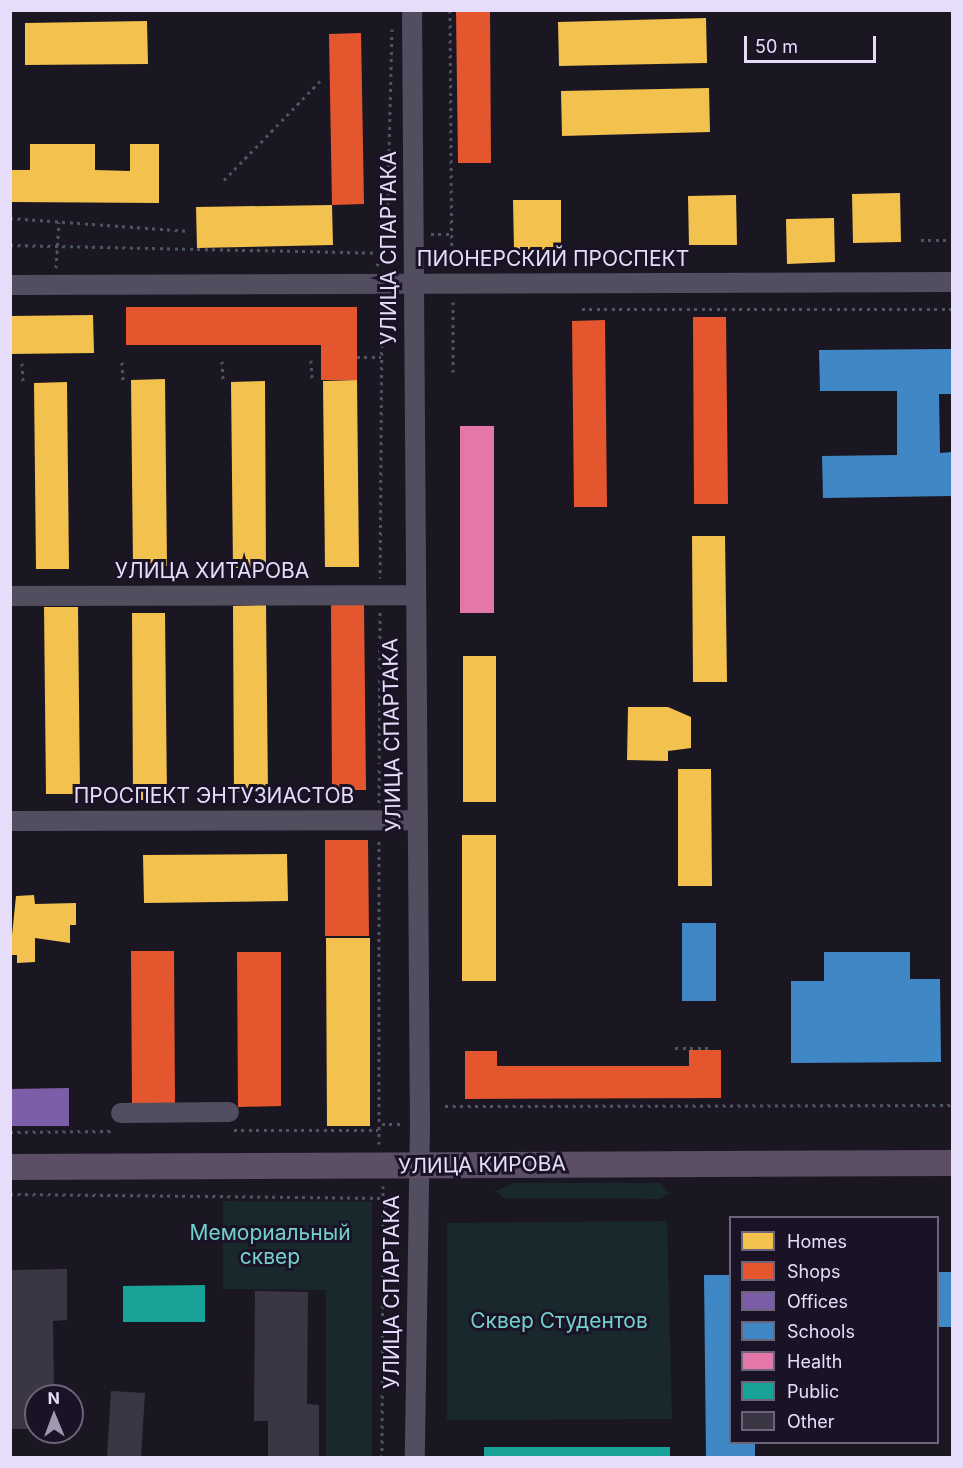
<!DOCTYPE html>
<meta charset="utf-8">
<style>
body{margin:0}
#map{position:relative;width:963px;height:1468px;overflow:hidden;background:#1b1722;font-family:Inter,sans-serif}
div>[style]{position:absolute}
.green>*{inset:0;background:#18282d}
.homes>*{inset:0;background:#f2c14e}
.shops>*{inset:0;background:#e4572e}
.offices>*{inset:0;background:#7b5ea7}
.schools>*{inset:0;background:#3f88c5}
.health>*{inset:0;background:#e377a8}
.public>*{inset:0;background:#17a398}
.building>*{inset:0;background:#3b3643}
.path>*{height:3px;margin-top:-1.5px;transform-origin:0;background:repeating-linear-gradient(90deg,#4d5462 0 3px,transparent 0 7.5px)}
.minor>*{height:20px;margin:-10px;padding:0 10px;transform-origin:10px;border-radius:10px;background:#524e60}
.major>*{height:26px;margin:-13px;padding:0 13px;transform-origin:13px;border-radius:13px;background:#5b4e65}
span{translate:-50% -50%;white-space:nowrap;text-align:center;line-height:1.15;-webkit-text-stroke:6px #1a1326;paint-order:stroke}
.street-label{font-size:21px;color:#e6ddfa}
.park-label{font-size:21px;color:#72d1cc}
.frame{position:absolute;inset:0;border:12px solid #e6ddfa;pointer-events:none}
.legend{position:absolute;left:729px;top:1216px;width:210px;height:228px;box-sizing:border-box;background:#1a1326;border:2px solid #6c647b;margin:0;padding:8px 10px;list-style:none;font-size:18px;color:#e6ddfa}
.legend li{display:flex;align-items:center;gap:12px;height:30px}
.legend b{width:30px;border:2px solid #6c647b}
.north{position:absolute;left:24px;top:1384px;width:60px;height:60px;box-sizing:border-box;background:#1a1326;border:2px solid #6c647b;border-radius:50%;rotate:359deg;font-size:16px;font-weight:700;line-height:24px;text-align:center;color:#e6ddfa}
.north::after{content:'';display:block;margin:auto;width:21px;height:27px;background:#9f98ae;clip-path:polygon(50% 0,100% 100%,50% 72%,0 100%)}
.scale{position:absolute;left:744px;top:36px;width:132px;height:27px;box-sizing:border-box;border:3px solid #e6ddfa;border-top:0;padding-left:8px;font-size:18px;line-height:21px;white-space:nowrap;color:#e6ddfa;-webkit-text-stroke:4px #1a1326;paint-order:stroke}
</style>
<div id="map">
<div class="green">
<i style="clip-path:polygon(515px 1183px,660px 1183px,669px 1193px,660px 1199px,504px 1198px,495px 1191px)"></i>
<i style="clip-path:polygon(223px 1201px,372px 1202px,372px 1457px,326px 1457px,326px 1290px,223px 1289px)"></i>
<i style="clip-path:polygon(667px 1221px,672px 1419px,447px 1420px,447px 1223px)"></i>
</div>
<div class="homes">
<i style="clip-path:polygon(706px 18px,707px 63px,559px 66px,558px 22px)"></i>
<i style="clip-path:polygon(147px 21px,148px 64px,25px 65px,25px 23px)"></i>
<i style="clip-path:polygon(709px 88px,710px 132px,562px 136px,561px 91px)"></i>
<i style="clip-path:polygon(30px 144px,95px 144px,95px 170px,130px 171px,130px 144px,159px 144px,159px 203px,10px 202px,10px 170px,30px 170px)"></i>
<i style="clip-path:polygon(900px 193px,901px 242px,853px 243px,852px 194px)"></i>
<i style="clip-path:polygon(736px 195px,737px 245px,689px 245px,688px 196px)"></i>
<i style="clip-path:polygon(513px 200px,561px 200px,561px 249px,514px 250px)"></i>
<i style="clip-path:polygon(332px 205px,333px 245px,197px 248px,196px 207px)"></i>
<i style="clip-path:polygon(834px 218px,835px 262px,787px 264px,786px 219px)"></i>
<i style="clip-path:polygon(93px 315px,94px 353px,10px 354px,10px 316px)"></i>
<i style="clip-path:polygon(165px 379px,167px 566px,133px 566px,131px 380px)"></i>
<i style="clip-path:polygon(357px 380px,359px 567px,325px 567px,323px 381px)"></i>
<i style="clip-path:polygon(265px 381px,266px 568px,233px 568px,231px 382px)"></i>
<i style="clip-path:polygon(67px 382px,69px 569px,36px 569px,34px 383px)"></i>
<i style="clip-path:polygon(692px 536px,725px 536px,727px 682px,693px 682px)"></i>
<i style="clip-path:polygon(266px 605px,268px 792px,234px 792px,233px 606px)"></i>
<i style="clip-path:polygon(44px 607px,78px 607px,80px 794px,46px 794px)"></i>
<i style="clip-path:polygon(132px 613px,165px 613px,167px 800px,133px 800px)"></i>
<i style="clip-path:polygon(463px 656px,496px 656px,496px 802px,463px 802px)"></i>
<i style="clip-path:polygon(628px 707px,668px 707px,691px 717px,691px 748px,668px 751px,668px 761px,627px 760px)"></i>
<i style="clip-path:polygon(678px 769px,711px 769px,712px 886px,678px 886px)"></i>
<i style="clip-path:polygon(462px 835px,496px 835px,496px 981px,462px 981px)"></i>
<i style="clip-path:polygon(287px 854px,288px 901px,144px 903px,143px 855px)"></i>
<i style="clip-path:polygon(34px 895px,35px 904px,76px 903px,76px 925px,70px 925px,70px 943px,35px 938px,35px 962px,17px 963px,17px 955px,10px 955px,16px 896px)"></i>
<i style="clip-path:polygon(326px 938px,370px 938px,370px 1126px,327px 1126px)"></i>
</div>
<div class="shops">
<i style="clip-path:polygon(456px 10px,490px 10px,491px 163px,458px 163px)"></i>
<i style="clip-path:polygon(361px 33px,364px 204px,332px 205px,329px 34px)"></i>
<i style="clip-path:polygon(126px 307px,357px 307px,357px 380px,321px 380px,321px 345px,126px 345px)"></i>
<i style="clip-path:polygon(693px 317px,726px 317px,728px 504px,694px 504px)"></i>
<i style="clip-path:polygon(605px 320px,607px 507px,574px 507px,572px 321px)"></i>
<i style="clip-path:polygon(331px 604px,364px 604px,366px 790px,332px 790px)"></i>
<i style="clip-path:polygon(325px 840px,368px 840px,369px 936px,325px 936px)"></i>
<i style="clip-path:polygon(131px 951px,174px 951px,175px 1105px,132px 1106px)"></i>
<i style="clip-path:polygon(237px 952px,281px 952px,281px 1106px,238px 1107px)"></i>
<i style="clip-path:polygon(689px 1050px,721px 1050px,721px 1098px,465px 1099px,465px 1051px,497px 1051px,497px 1066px,689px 1066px)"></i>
</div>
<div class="offices">
<i style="clip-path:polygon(69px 1088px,69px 1126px,10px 1126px,10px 1089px)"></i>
</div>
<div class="schools">
<i style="clip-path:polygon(952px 349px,952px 394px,939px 394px,940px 453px,952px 452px,952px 496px,823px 498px,822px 456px,897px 455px,897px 391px,820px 391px,819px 350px)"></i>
<i style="clip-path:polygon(682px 923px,716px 923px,716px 1001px,682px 1001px)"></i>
<i style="clip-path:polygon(824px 952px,910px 952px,910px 979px,940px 979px,941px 1062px,791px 1063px,791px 981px,824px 981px)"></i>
<i style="clip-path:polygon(938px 1272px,952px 1272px,952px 1327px,938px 1327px)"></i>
<i style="clip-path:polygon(704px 1275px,730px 1275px,730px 1442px,755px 1442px,755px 1458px,706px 1458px)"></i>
</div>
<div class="health">
<i style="clip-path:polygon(460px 426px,494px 426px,494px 613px,460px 613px)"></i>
</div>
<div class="public">
<i style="clip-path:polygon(205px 1285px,205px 1322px,123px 1322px,123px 1286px)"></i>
<i style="clip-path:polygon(484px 1447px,670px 1447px,670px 1458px,484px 1458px)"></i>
</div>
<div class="building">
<i style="clip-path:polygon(67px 1269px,67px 1320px,53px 1321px,54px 1396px,36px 1396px,36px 1429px,10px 1429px,11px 1270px)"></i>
<i style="clip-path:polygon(255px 1291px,308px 1292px,307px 1404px,319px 1405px,319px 1458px,268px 1458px,268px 1421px,254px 1421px)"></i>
<i style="clip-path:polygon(111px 1391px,145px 1393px,141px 1458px,107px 1458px)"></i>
</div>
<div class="path">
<i style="left:450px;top:10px;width:255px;rotate:89.6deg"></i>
<i style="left:224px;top:180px;width:139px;rotate:-45.9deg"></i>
<i style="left:10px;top:218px;width:179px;rotate:4.2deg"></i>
<i style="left:431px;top:234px;width:20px"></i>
<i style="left:921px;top:240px;width:31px"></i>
<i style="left:10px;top:245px;width:367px;rotate:1.2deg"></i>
<i style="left:377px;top:266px;width:34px;rotate:-73deg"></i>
<i style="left:387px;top:234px;width:205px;rotate:-88.6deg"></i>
<i style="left:56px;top:268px;width:46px;rotate:-86.3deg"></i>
<i style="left:378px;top:302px;width:6px;rotate:51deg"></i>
<i style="left:382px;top:307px;width:271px;rotate:90.4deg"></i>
<i style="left:582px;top:309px;width:370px"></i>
<i style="left:357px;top:357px;width:24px"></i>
<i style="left:311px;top:360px;width:22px;rotate:87deg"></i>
<i style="left:222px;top:361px;width:22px;rotate:87deg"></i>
<i style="left:122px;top:362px;width:22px;rotate:87deg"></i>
<i style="left:22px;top:363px;width:22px;rotate:87deg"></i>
<i style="left:453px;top:372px;width:70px;rotate:-90deg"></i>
<i style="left:379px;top:803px;width:191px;rotate:-89.7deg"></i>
<i style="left:675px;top:1048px;width:33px"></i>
<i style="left:445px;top:1106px;width:507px;rotate:-0.11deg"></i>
<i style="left:382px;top:1124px;width:22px"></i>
<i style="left:234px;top:1130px;width:144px"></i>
<i style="left:10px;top:1132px;width:104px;rotate:-0.6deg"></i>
<i style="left:379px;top:1144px;width:307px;rotate:-90deg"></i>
<i style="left:10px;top:1194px;width:374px;rotate:0.6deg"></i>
<i style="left:384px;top:1206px;width:16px"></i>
<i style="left:382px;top:1458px;width:272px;rotate:-89.8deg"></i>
</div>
<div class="minor">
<i style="left:412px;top:10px;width:1114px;rotate:89.59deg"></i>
<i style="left:420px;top:1124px;width:334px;rotate:90.9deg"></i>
<i style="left:10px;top:285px;width:942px;rotate:-0.18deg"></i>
<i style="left:10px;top:596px;width:403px;rotate:-0.1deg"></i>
<i style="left:10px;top:821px;width:408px;rotate:-0.1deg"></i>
<i style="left:121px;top:1113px;width:108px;rotate:-0.5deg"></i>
</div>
<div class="major">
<i style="left:10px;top:1167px;width:942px;rotate:-0.24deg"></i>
</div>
<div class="street-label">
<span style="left:389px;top:248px;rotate:-90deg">УЛИЦА СПАРТАКА</span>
<span style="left:553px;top:259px">ПИОНЕРСКИЙ ПРОСПЕКТ</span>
<span style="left:212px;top:571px">УЛИЦА ХИТАРОВА</span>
<span style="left:392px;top:735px;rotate:-91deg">УЛИЦА СПАРТАКА</span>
<span style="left:214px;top:796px">ПРОСПЕКТ ЭНТУЗИАСТОВ</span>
<span style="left:482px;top:1165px;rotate:-1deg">УЛИЦА КИРОВА</span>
<span style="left:392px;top:1292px;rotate:-90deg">УЛИЦА СПАРТАКА</span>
</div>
<div class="park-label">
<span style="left:270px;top:1245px">Мемориальный<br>сквер</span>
<span style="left:559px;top:1321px">Сквер Студентов</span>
</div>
<div class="frame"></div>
<ul class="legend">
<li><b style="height:16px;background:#f2c14e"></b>Homes</li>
<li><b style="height:16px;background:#e4572e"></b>Shops</li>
<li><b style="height:16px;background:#7b5ea7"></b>Offices</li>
<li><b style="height:16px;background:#3f88c5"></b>Schools</li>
<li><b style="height:16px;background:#e377a8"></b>Health</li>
<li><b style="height:16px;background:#17a398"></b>Public</li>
<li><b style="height:16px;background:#3b3643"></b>Other</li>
</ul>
<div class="north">N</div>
<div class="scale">50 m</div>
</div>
